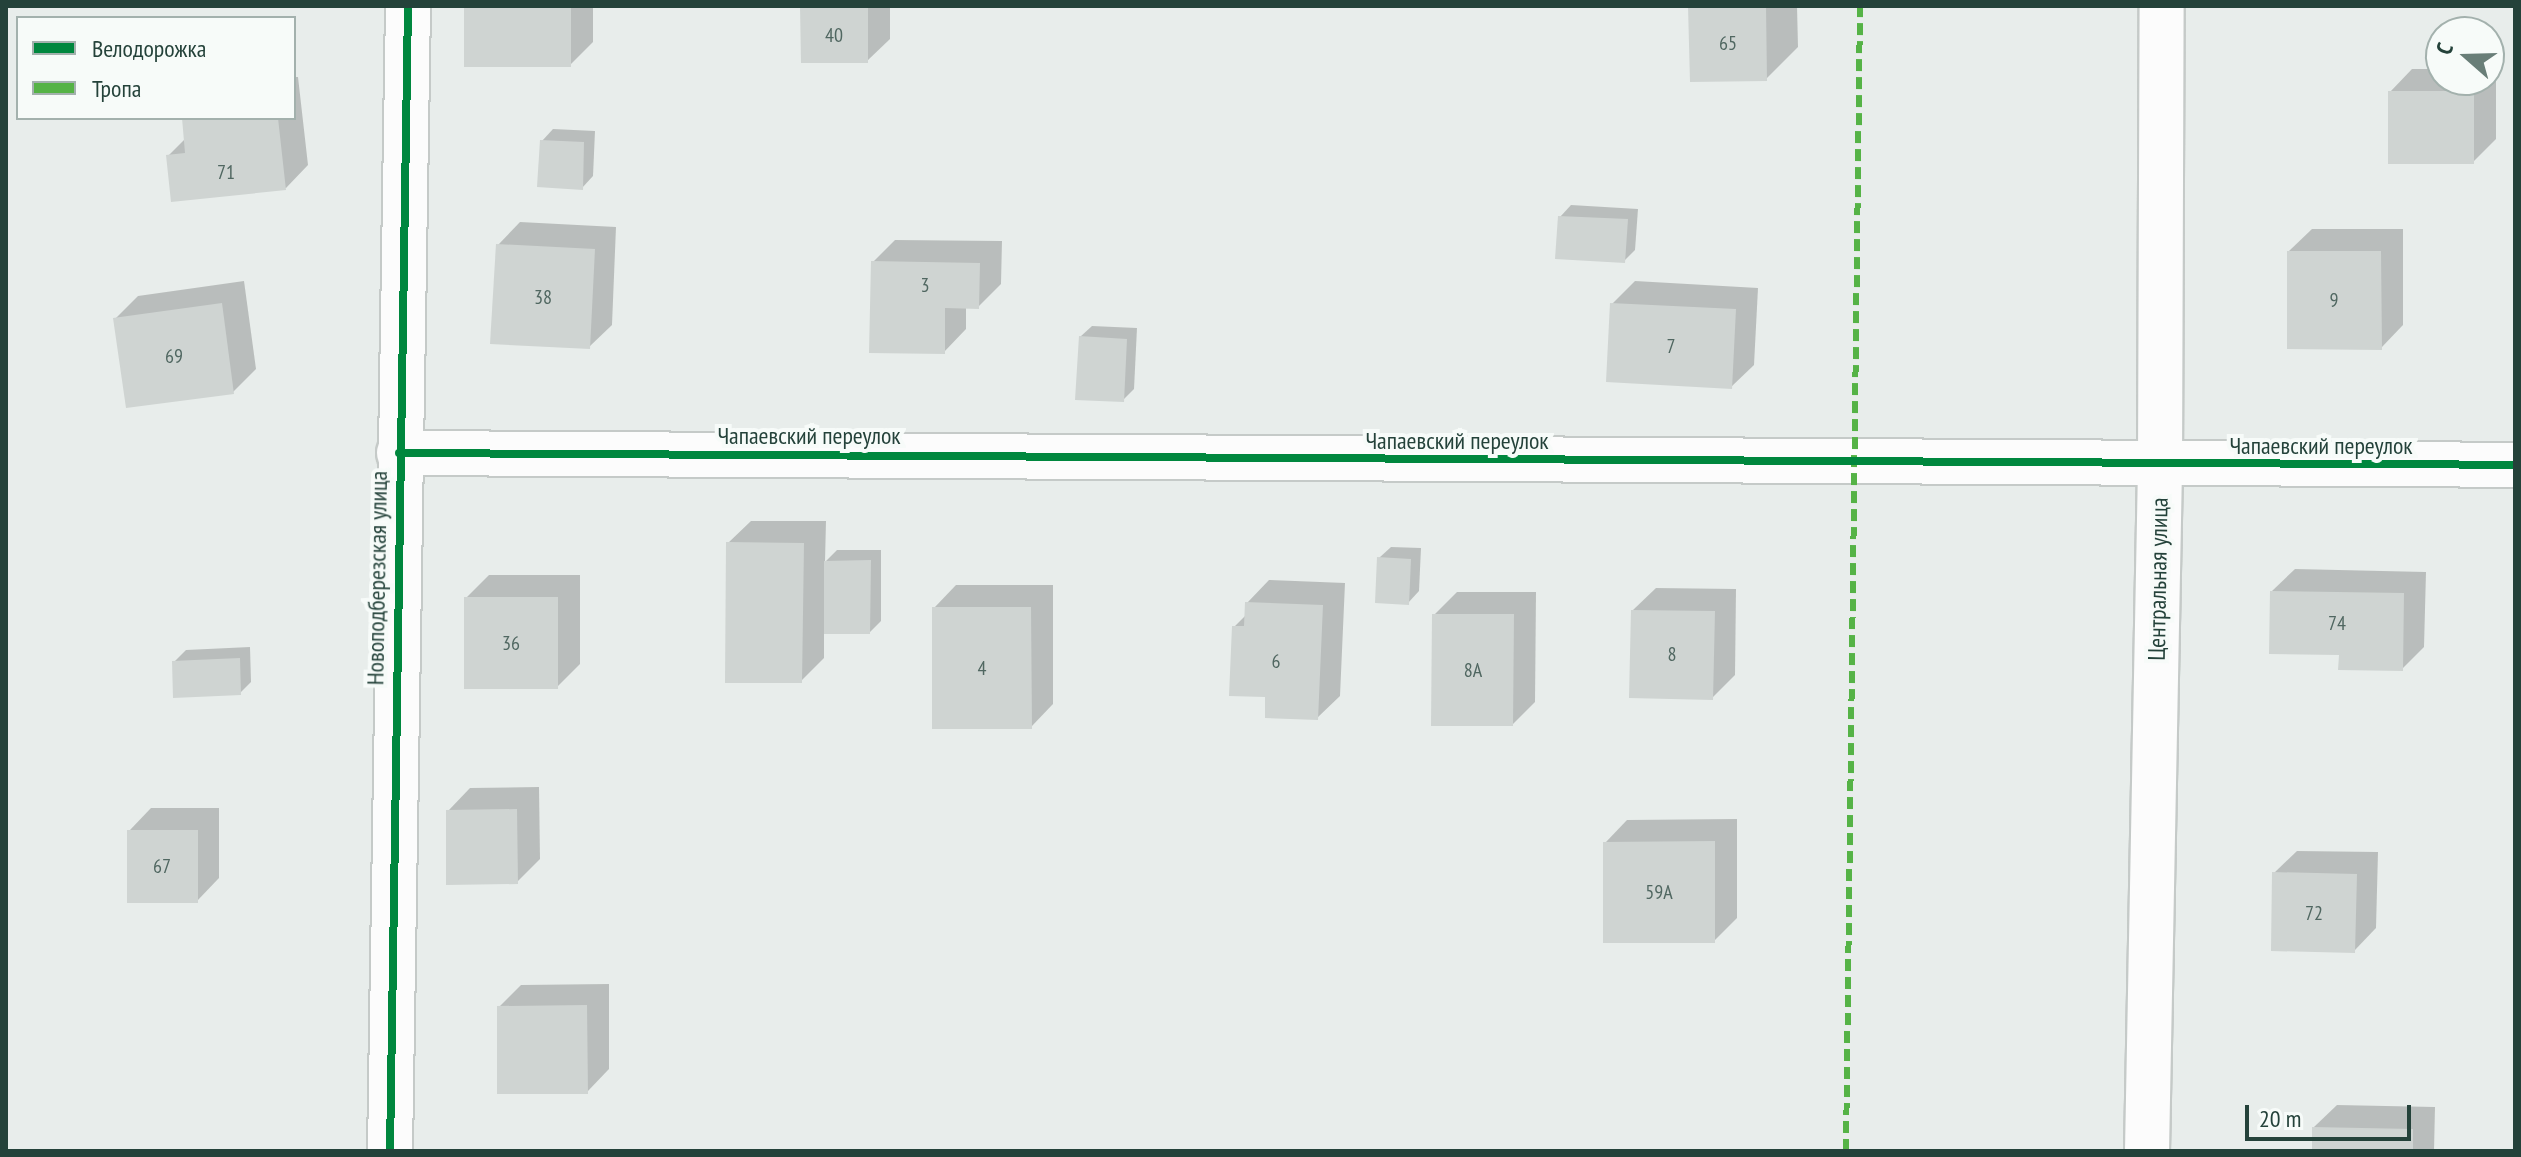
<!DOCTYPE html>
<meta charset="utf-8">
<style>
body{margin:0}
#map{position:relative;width:2521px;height:1157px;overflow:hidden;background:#e8edeb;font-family:"PT Sans Narrow",sans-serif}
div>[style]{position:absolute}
.shadow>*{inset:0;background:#0003}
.building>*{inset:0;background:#cfd4d2}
.roads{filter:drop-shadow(2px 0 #c5cac8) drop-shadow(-2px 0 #c5cac8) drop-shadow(0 2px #c5cac8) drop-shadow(0 -2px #c5cac8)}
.minor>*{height:44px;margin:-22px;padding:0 22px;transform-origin:22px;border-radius:22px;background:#fcfcfc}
.quiet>*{height:6px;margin-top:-3px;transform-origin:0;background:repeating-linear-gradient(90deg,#55b346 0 12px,transparent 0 18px)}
.cycleway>*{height:8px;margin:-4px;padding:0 4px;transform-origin:4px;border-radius:4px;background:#00873e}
span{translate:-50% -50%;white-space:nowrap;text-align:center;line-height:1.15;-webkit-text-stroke:8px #f7fbf9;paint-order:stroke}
.number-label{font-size:20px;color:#506761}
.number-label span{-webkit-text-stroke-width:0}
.street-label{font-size:24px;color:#24423a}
.frame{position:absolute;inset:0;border:8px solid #24423a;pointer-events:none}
.legend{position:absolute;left:16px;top:16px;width:280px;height:104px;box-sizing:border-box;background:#f7fbf9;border:2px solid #a3b1ad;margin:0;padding:10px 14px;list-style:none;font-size:24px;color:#24423a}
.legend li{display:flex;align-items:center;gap:16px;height:40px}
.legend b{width:40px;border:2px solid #a3b1ad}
.north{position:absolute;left:2425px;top:16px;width:80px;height:80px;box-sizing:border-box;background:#f7fbf9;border:2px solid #a3b1ad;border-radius:50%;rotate:290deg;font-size:22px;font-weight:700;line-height:32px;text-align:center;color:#24423a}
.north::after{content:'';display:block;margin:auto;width:28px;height:36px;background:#697e78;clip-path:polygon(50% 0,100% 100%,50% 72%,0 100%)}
.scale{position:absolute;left:2245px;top:1105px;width:166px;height:36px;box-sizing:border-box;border:4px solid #24423a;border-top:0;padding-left:10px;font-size:24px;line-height:28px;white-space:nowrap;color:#24423a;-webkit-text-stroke:6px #f7fbf9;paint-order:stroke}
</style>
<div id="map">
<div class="shadow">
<i style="clip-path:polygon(466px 6px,593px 6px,593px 42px,570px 65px)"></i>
<i style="clip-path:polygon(802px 6px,890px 6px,890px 39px,867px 61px)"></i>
<i style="clip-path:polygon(1690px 6px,1797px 6px,1798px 47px,1766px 79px)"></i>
<i style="clip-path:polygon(2412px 69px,2441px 69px,2441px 80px,2489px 80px,2489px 69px,2496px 69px,2496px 139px,2473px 162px,2390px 92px)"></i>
<i style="clip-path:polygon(294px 77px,298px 77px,308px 165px,286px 188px,168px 156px,186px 138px,184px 118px,294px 118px)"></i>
<i style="clip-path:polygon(553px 129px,595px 131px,593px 176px,582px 188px,542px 141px)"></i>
<i style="clip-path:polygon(1571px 205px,1638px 209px,1635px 250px,1624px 261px,1560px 217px)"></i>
<i style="clip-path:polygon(520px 222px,616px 227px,612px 325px,589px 347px,498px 245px)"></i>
<i style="clip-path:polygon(2312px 229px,2403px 229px,2403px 325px,2381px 348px,2289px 251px)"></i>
<i style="clip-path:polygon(895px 240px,1002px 241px,1001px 284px,978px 307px,966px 306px,966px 329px,944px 352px,873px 262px)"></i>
<i style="clip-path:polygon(244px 281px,256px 369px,233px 392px,116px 318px,138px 296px)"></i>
<i style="clip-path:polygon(1635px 281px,1758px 288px,1754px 365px,1731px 387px,1612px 304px)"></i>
<i style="clip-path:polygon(1092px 326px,1137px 328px,1134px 389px,1123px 400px,1080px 337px)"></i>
<i style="clip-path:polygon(751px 521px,826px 521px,825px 562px,837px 550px,881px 550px,881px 621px,870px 632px,824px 632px,824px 658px,801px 681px,728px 543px)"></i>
<i style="clip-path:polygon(1391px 547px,1421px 548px,1419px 591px,1408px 603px,1379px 558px)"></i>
<i style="clip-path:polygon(2295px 569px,2426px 572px,2424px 647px,2402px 669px,2341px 653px,2272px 591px)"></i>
<i style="clip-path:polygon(489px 575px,580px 575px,580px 664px,557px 687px,466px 598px)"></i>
<i style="clip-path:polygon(1269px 580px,1345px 583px,1340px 696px,1317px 718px,1267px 695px,1234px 627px,1246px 615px,1247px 603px)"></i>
<i style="clip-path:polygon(956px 585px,1053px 585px,1053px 704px,1031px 727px,934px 608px)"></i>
<i style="clip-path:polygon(1656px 588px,1736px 589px,1735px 675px,1712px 698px,1633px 610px)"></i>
<i style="clip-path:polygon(1457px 592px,1536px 592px,1535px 702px,1513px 724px,1434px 615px)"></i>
<i style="clip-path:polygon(250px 647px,251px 682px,240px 693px,174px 662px,186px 650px)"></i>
<i style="clip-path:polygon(539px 787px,540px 859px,517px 882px,448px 811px,470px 788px)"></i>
<i style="clip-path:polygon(151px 808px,219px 808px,219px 878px,197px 901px,129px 831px)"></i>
<i style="clip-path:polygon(1737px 819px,1737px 918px,1714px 941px,1605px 843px,1627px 820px)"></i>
<i style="clip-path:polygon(2297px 851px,2378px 852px,2376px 928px,2354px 951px,2274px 873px)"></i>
<i style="clip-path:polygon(609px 984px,609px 1069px,587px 1092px,499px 1007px,521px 985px)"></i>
<i style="clip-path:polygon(2337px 1105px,2435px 1107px,2434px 1151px,2314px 1151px,2314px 1127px)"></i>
</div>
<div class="building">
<i style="clip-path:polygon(464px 6px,571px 6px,571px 67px,464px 67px)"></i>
<i style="clip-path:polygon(800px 6px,868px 6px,868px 63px,801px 63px)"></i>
<i style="clip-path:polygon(1688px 6px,1766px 6px,1767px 81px,1690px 82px)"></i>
<i style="clip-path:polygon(2388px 91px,2474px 91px,2474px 164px,2388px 164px)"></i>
<i style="clip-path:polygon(182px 118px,278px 118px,286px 190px,171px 202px,166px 155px,185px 153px)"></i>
<i style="clip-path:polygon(540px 140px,584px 142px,583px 190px,537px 187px)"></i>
<i style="clip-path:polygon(1558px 216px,1628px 219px,1625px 263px,1555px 259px)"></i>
<i style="clip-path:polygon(496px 244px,595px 249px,590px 349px,490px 344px)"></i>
<i style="clip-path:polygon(2287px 251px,2381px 251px,2382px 350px,2287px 349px)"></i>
<i style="clip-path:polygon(871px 261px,980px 263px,979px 309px,945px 308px,945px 354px,869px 353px)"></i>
<i style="clip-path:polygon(222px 303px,234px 394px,126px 408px,113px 318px)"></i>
<i style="clip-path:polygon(1610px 303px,1736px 309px,1732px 389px,1606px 382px)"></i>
<i style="clip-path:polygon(1079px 336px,1127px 339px,1124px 402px,1075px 400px)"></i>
<i style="clip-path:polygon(726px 542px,804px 543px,802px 683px,725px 683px)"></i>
<i style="clip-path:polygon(1377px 557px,1411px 559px,1409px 605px,1375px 603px)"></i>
<i style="clip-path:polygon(871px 560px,870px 634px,824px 634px,824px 561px)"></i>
<i style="clip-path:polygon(2270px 591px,2404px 593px,2403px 671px,2338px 670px,2339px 655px,2269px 654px)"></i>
<i style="clip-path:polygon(464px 597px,558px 597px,558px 689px,464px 689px)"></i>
<i style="clip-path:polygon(1245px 602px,1323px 605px,1318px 720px,1265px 718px,1265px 697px,1229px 696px,1232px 626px,1244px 626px)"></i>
<i style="clip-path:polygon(932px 607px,1031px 607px,1032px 729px,932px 729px)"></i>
<i style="clip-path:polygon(1631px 610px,1715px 611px,1713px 700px,1629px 698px)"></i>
<i style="clip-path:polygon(1432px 614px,1514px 614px,1513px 726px,1431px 726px)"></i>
<i style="clip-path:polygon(240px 658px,241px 695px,173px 698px,172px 661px)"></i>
<i style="clip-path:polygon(517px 809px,518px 884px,446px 885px,446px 810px)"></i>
<i style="clip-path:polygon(127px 830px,198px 830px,198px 903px,127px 903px)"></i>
<i style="clip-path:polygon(1715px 841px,1715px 943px,1603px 943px,1603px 842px)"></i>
<i style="clip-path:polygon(2272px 872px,2357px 874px,2355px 953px,2271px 951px)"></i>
<i style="clip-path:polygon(587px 1005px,588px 1094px,497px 1094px,497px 1006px)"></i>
<i style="clip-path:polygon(2312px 1127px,2413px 1129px,2413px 1151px,2312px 1151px)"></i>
</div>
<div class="roads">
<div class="minor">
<i style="left:399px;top:453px;width:2116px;rotate:0.32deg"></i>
<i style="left:390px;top:1151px;width:1145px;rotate:-89.1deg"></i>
<i style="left:2147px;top:1151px;width:685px;rotate:-88.91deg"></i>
<i style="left:2160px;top:466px;width:460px;rotate:-89.8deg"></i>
</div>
</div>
<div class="quiet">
<i style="left:1846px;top:1151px;width:1145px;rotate:-89.3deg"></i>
</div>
<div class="cycleway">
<i style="left:399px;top:453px;width:2116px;rotate:0.32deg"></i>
<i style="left:390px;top:1151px;width:1145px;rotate:-89.1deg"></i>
</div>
<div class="number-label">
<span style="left:834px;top:35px">40</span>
<span style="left:1728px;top:43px">65</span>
<span style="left:226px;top:172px">71</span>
<span style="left:925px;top:285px">3</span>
<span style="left:543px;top:297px">38</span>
<span style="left:2334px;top:300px">9</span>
<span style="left:1671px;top:346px">7</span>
<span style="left:174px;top:356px">69</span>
<span style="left:2337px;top:623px">74</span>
<span style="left:511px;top:643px">36</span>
<span style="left:1672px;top:654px">8</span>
<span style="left:1276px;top:661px">6</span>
<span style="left:982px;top:668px">4</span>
<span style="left:1473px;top:670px">8А</span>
<span style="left:162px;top:866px">67</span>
<span style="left:1659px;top:892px">59А</span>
<span style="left:2314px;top:913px">72</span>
</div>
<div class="street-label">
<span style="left:809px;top:436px">Чапаевский переулок</span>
<span style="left:1457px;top:441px">Чапаевский переулок</span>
<span style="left:2321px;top:446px">Чапаевский переулок</span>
<span style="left:377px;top:578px;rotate:-89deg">Новоподберезская улица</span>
<span style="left:2158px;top:579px;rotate:-89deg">Центральная улица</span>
</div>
<div class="frame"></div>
<ul class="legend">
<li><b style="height:10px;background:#00873e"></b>Велодорожка</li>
<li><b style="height:10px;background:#55b346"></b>Тропа</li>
</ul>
<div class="north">С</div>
<div class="scale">20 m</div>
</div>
